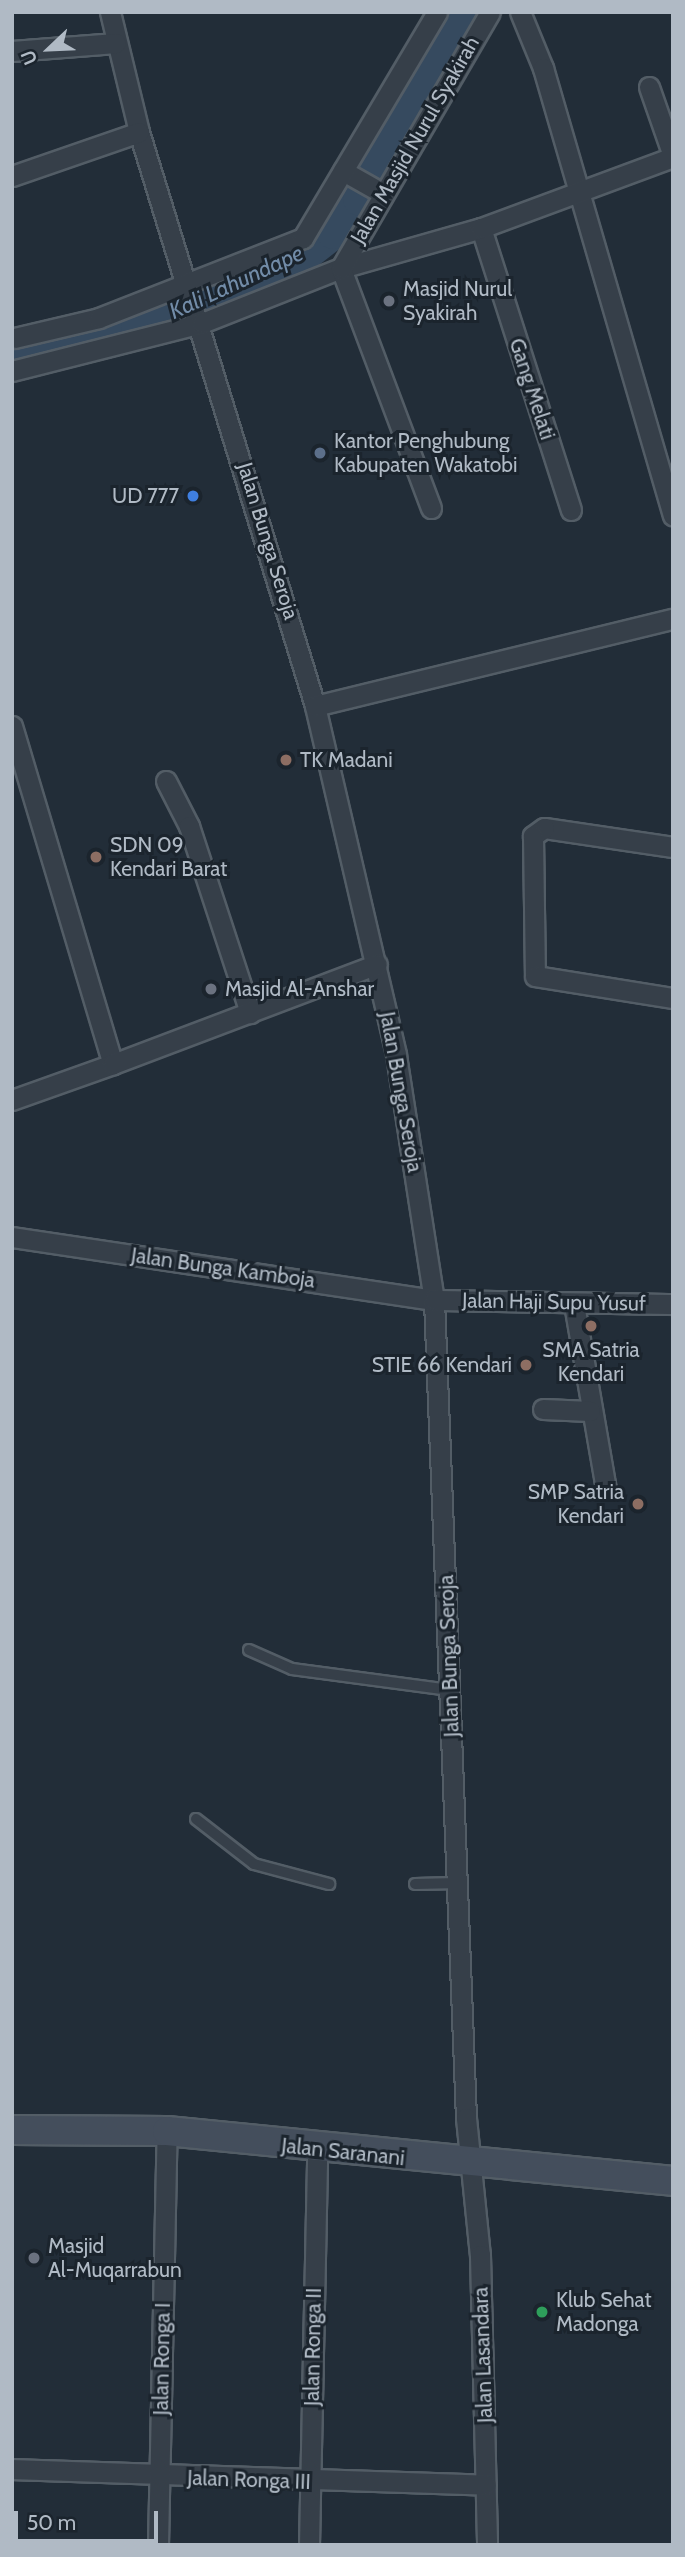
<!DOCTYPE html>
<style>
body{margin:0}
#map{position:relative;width:685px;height:2557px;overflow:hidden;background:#222d38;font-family:Cabin,sans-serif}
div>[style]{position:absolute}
.river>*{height:35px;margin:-17.5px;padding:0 17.5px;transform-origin:17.5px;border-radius:17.5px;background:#364a5f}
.roads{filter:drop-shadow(2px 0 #535d66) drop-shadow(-2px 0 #535d66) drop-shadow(0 2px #535d66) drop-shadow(0 -2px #535d66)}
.lane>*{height:10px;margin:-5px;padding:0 5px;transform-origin:5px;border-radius:5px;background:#363f49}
.street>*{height:19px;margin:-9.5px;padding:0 9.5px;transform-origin:9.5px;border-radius:9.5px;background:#363f49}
.secondary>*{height:28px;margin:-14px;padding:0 14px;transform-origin:14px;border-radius:14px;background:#444e5c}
.dots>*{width:19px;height:19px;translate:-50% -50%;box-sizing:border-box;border:4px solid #1b242d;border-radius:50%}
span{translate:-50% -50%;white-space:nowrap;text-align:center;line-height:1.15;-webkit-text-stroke:6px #1b242d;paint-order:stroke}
.street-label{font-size:21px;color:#b0bac5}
.poi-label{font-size:21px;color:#b0bac5}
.left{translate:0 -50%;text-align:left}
.right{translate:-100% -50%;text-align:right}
.water-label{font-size:23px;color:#728ca8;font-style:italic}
.frame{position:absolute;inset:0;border:14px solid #b0bac5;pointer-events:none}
.north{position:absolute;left:14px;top:14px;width:70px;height:70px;-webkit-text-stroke:5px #1b242d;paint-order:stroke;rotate:247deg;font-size:19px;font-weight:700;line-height:28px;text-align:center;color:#b0bac5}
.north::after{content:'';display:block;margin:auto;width:24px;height:32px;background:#b0bac5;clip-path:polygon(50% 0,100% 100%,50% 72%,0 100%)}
.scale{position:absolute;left:14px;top:2511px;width:144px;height:32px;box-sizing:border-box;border:4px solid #b0bac5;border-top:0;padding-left:9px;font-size:21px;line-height:24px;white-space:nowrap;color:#b0bac5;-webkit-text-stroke:5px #1b242d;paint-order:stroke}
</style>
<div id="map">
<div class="river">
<i style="left:12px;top:357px;width:130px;rotate:-13.8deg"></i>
<i style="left:138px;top:326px;width:171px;rotate:-22.7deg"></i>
<i style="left:296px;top:260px;width:47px;rotate:-38.1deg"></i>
<i style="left:333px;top:231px;width:43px;rotate:-50.7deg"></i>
<i style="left:360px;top:198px;width:211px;rotate:-61.7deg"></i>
</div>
<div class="roads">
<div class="lane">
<i style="left:249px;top:1650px;width:47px;rotate:23.8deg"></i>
<i style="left:292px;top:1669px;width:159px;rotate:7.6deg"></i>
<i style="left:196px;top:1819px;width:73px;rotate:37.8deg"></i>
<i style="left:254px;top:1864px;width:78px;rotate:14.9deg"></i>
<i style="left:415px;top:1884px;width:43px;rotate:-1.3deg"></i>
</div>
<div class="street">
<i style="left:110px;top:12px;width:123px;rotate:76.4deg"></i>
<i style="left:139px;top:132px;width:600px;rotate:72.95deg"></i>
<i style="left:315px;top:706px;width:358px;rotate:76.9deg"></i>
<i style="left:396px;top:1055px;width:248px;rotate:81.2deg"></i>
<i style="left:434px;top:1300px;width:819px;rotate:87.76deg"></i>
<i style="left:466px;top:2118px;width:138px;rotate:84.2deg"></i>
<i style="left:480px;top:2255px;width:290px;rotate:88.6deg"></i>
<i style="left:520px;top:12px;width:61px;rotate:67.7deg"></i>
<i style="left:543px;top:68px;width:466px;rotate:73.8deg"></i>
<i style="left:12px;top:51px;width:104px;rotate:-4.4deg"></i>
<i style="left:649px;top:87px;width:73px;rotate:70.8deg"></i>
<i style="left:343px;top:171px;width:45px;rotate:29.4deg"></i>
<i style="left:12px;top:176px;width:134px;rotate:-19.1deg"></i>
<i style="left:481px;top:228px;width:296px;rotate:72.3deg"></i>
<i style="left:14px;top:338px;width:87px;rotate:-13.2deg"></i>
<i style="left:99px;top:318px;width:219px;rotate:-21.4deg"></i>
<i style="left:303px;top:238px;width:263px;rotate:-59.3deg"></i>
<i style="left:12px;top:371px;width:196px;rotate:-14.2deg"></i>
<i style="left:202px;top:323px;width:149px;rotate:-21.6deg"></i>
<i style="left:341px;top:268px;width:146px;rotate:-15.9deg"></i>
<i style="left:481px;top:228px;width:205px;rotate:-20.3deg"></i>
<i style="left:431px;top:508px;width:256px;rotate:-110.6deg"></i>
<i style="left:341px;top:268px;width:296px;rotate:-59.8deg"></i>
<i style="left:315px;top:706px;width:368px;rotate:-13.7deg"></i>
<i style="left:12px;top:726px;width:353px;rotate:73.4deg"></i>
<i style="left:113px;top:1064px;width:107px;rotate:160.4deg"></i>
<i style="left:166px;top:781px;width:51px;rotate:62.9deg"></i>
<i style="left:189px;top:826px;width:197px;rotate:71.9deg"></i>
<i style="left:673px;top:847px;width:130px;rotate:-171.6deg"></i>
<i style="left:544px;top:828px;width:14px;rotate:144deg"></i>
<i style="left:533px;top:836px;width:140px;rotate:89.2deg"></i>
<i style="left:535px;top:976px;width:140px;rotate:9.1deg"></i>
<i style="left:113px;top:1064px;width:282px;rotate:-20.7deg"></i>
<i style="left:12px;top:1237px;width:427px;rotate:8.5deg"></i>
<i style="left:434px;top:1300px;width:239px;rotate:1deg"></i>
<i style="left:574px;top:1304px;width:188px;rotate:80.2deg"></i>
<i style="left:543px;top:1409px;width:47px;rotate:2.4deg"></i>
<i style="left:12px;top:2469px;width:474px;rotate:1.9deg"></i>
<i style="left:158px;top:2545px;width:414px;rotate:-88.8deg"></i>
<i style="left:309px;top:2545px;width:396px;rotate:-88.8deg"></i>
</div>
<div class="secondary">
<i style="left:12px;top:2130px;width:155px;rotate:0.4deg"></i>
<i style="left:167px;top:2131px;width:508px;rotate:5.64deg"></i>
</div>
</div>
<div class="dots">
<i style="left:389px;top:301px;background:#6b7280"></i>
<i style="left:320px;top:453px;background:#5c6f8a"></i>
<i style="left:193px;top:496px;background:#3f7fe0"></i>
<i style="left:286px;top:760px;background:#8d6e63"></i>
<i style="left:96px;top:857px;background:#8d6e63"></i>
<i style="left:211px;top:989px;background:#6b7280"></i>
<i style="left:591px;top:1326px;background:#8d6e63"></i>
<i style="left:526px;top:1365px;background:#8d6e63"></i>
<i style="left:638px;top:1504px;background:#8d6e63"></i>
<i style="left:34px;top:2258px;background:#6b7280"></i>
<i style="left:542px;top:2312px;background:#2e9e5b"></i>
</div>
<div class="street-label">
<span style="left:415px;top:140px;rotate:-60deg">Jalan Masjid Nurul Syakirah</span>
<span style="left:532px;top:389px;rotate:72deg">Gang Melati</span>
<span style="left:268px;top:541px;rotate:73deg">Jalan Bunga Seroja</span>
<span style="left:401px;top:1092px;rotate:80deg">Jalan Bunga Seroja</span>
<span style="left:223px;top:1268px;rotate:8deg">Jalan Bunga Kamboja</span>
<span style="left:554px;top:1302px;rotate:1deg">Jalan Haji Supu Yusuf</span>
<span style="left:449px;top:1656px;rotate:-92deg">Jalan Bunga Seroja</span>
<span style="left:343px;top:2152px;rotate:6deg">Jalan Saranani</span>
<span style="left:313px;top:2347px;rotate:-89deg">Jalan Ronga II</span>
<span style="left:483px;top:2355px;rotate:-92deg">Jalan Lasandara</span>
<span style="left:162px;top:2359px;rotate:-89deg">Jalan Ronga I</span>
<span style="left:249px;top:2480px;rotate:2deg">Jalan Ronga III</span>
</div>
<div class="poi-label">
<span class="left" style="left:403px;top:301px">Masjid Nurul<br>Syakirah</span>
<span class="left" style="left:334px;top:453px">Kantor Penghubung<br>Kabupaten Wakatobi</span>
<span class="right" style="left:179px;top:496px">UD 777</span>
<span class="left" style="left:300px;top:760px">TK Madani</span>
<span class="left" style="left:110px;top:857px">SDN 09<br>Kendari Barat</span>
<span class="left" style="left:225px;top:989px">Masjid Al-Anshar</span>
<span style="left:591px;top:1362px">SMA Satria<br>Kendari</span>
<span class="right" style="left:512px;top:1365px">STIE 66 Kendari</span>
<span class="right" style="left:624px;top:1504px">SMP Satria<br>Kendari</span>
<span class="left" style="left:48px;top:2258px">Masjid<br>Al-Muqarrabun</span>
<span class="left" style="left:556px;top:2312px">Klub Sehat<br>Madonga</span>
</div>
<div class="water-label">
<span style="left:236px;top:282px;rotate:-25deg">Kali Lahundape</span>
</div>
<div class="frame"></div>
<div class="north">U</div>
<div class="scale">50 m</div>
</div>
